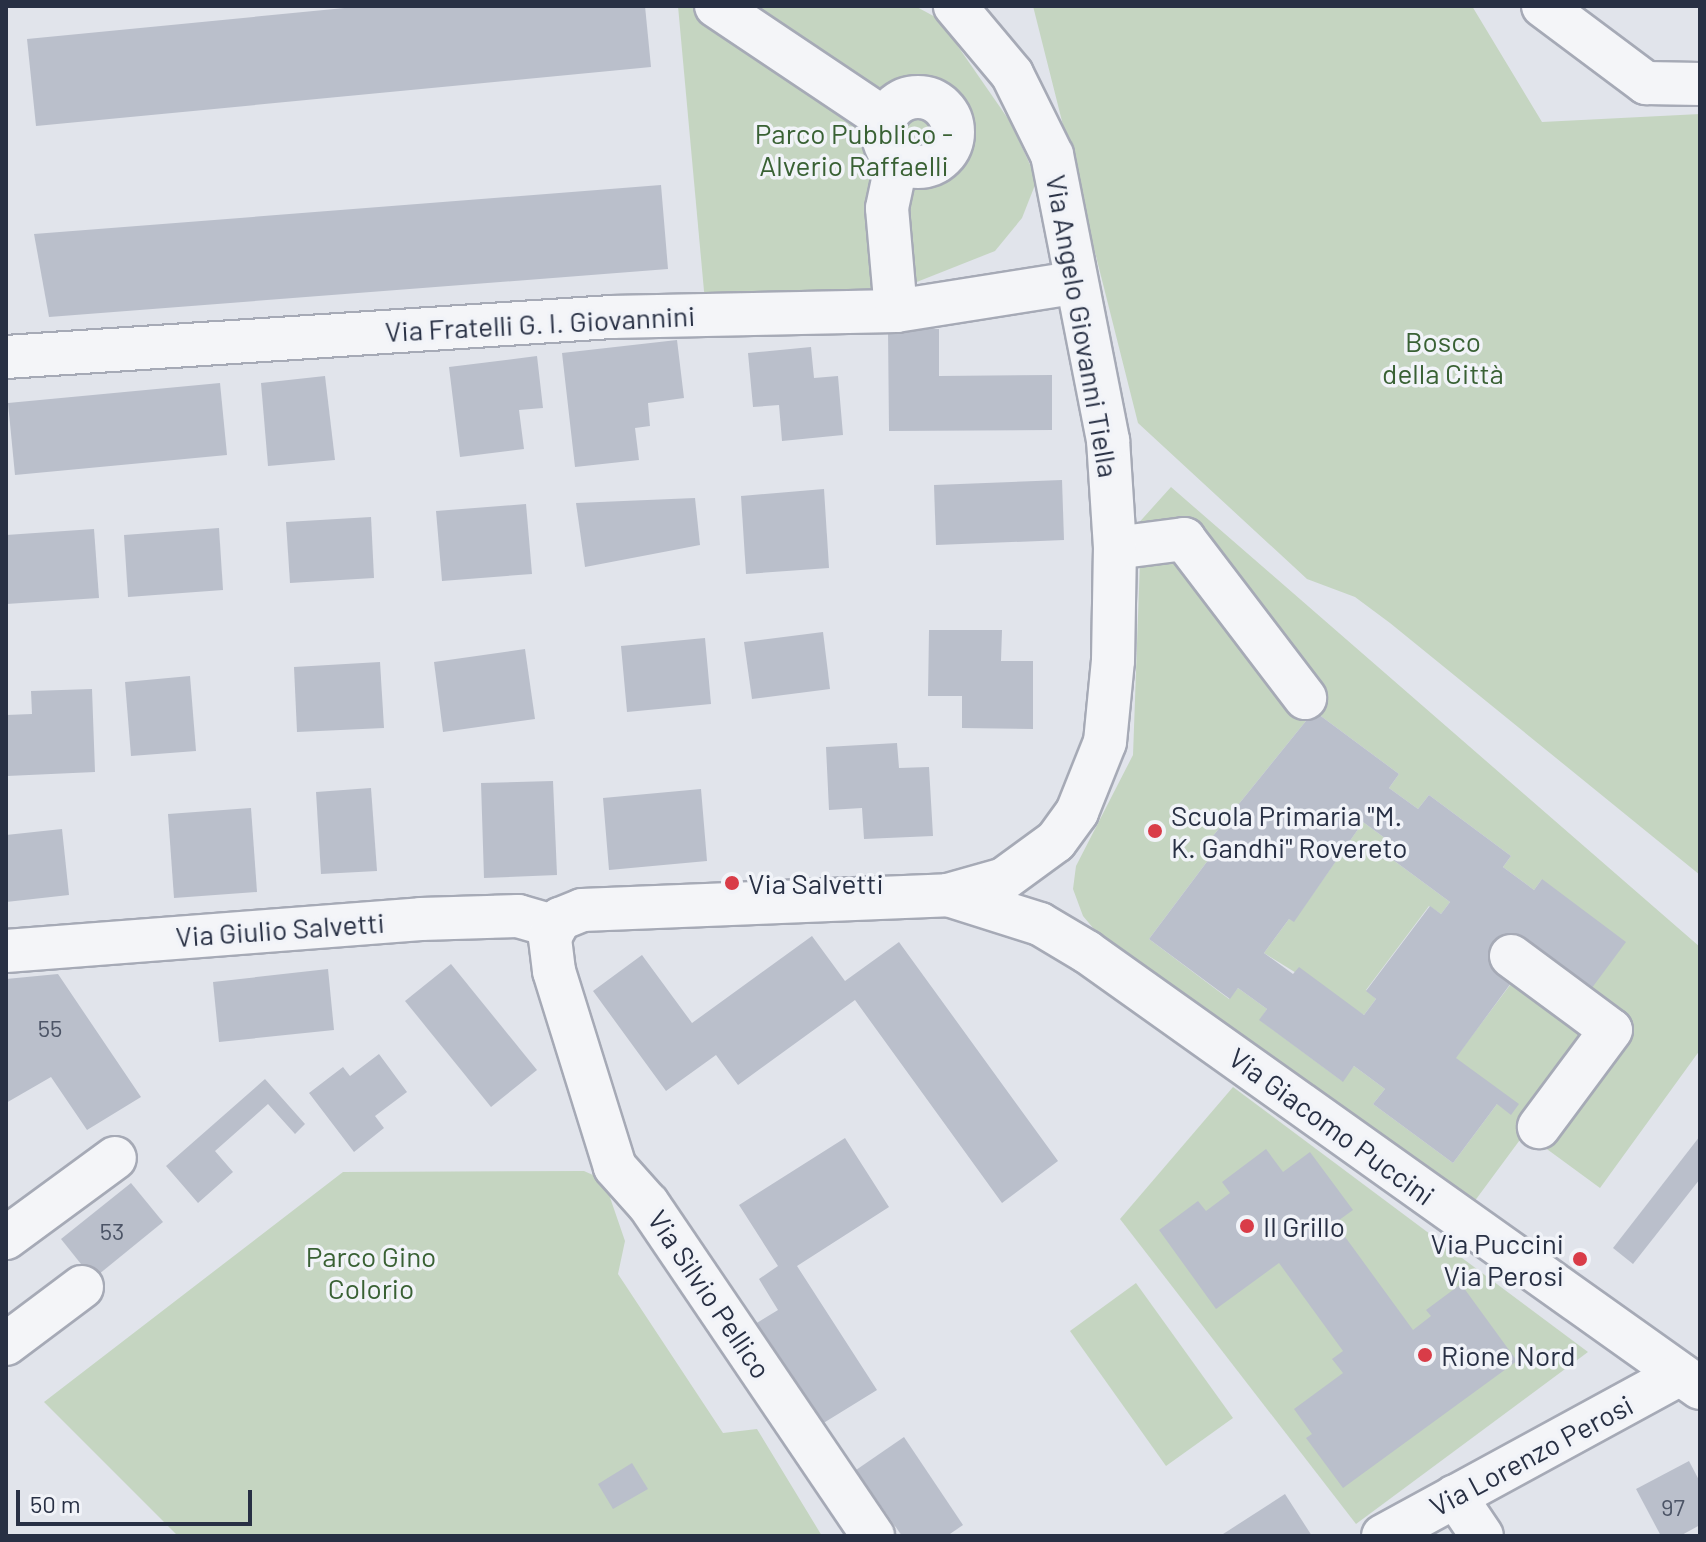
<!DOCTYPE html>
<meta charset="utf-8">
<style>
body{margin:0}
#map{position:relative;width:1706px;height:1542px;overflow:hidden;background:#e1e4eb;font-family:Barlow,sans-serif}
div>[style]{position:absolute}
.green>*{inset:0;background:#c5d5c1}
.building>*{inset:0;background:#babfcb}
.roads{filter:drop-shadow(2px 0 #a6aab6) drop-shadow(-2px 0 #a6aab6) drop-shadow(0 2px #a6aab6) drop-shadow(0 -2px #a6aab6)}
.minor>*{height:42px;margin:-21px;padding:0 21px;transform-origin:21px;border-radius:21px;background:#f4f5f8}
.minor>.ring{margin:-21px;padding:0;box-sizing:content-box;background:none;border:42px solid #f4f5f8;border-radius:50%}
.dots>*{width:22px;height:22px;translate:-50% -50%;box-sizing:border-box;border:4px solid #f1f3f8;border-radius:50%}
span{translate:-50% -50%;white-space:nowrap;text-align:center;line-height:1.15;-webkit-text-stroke:7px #f1f3f8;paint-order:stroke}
.number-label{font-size:24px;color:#4c5466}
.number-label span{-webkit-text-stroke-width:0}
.park-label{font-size:28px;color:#396134}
.street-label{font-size:28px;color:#283044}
.poi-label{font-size:28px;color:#283044}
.left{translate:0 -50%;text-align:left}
.right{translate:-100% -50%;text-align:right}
.frame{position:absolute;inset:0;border:8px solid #283044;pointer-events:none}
.scale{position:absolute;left:16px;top:1490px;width:236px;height:36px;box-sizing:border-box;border:4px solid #283044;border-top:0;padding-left:10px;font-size:24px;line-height:28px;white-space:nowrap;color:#283044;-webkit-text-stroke:6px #f1f3f8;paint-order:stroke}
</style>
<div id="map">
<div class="green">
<i style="clip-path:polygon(678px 6px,915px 6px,939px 19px,1011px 123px,1037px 180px,1022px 218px,995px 251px,894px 291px,705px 302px)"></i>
<i style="clip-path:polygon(1033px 6px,1472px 6px,1542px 122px,1700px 114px,1700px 875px,1390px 623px,1355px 597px,1307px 579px,1138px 423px)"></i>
<i style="clip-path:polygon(evenodd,1171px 487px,1700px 947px,1700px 1050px,1600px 1188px,1525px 1133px,1474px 1202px,1104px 941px,1083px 916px,1073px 889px,1076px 866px,1133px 755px,1140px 561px,1126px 537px,1171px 487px,1314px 711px,1399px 774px,1389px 788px,1418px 809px,1429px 795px,1511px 856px,1503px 867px,1534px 890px,1542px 879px,1519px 973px,1456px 1057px,1434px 1058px,1497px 1104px,1453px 1163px,1373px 1104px,1385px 1089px,1354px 1066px,1342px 1081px,1260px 1020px,1267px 1009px,1238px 988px,1229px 999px,1149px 939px,1209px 859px,1200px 852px,1314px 711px)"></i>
<i style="clip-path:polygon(1363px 822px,1393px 844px,1385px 854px,1450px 902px,1441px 914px,1429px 906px,1366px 990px,1376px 999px,1364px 1015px,1264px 953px,1289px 919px,1294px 921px)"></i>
<i style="clip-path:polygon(1233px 1087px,1588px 1352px,1356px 1524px,1120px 1219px)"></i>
<i style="clip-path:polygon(584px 1171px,604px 1180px,625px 1241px,618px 1274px,723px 1433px,757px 1429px,822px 1536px,178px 1536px,44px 1402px,343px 1172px)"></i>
<i style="clip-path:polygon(1136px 1283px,1233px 1418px,1166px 1466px,1070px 1331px)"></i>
</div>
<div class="building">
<i style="clip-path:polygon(365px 6px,645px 6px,651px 67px,36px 126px,27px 39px)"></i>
<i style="clip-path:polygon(661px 185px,668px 269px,49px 317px,34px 234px)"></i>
<i style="clip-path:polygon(888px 329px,939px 329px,939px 376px,1052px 375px,1052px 430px,889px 431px)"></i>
<i style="clip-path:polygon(677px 340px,684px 398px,648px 403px,650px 426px,635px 428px,639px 460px,575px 467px,562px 353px)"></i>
<i style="clip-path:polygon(811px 347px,814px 378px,838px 376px,843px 435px,782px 441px,779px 405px,753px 407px,748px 353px)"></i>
<i style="clip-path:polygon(537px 356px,543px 408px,519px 410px,524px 449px,460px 457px,449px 367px)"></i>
<i style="clip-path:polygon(325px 376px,335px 460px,268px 466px,261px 383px)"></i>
<i style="clip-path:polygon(220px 383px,227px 455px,15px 475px,8px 403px)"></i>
<i style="clip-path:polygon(1062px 480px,1064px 540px,936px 545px,934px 485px)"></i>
<i style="clip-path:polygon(824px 489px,829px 568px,746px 574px,741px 496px)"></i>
<i style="clip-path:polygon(695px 498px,700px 545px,585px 567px,576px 503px)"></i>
<i style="clip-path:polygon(526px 504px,532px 574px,442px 581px,436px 511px)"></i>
<i style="clip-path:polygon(371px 517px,374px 578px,290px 583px,286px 522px)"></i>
<i style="clip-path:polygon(219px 528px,223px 590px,128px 597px,124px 535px)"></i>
<i style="clip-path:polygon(94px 529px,99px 598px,6px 604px,6px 535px)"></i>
<i style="clip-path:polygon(929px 630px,1002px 630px,1001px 661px,1033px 661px,1033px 729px,962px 728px,962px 696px,928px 696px)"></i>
<i style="clip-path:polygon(823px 632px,830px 689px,752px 699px,744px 642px)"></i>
<i style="clip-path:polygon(705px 638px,711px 704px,627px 712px,621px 646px)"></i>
<i style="clip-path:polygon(525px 649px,535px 719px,443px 732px,434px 662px)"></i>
<i style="clip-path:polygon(380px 662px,384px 728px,297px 732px,294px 667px)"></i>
<i style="clip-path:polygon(190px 676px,196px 751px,131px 756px,125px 682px)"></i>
<i style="clip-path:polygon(92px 689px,95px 772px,7px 776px,6px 715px,32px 714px,31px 691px)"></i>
<i style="clip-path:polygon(evenodd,1314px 711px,1399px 774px,1389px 788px,1418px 809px,1429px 795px,1511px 856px,1503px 867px,1534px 890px,1542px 879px,1626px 942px,1583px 1000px,1519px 972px,1456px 1058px,1519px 1104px,1511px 1115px,1497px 1104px,1453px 1163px,1373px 1104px,1385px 1089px,1354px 1066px,1343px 1082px,1259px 1020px,1267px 1009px,1238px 988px,1230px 999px,1149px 939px,1209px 859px,1200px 852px,1314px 711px,1363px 822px,1393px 844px,1385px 854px,1450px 902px,1441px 914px,1430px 906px,1366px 991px,1376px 999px,1364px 1015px,1299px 967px,1293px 974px,1264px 953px,1289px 919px,1294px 922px,1363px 822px)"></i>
<i style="clip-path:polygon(897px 743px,899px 768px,929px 767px,933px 836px,864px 839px,862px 808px,829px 810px,826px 747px)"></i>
<i style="clip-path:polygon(553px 781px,557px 875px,484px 878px,481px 783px)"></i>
<i style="clip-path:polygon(371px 788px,377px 871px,321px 874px,316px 792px)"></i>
<i style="clip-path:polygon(701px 789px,707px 861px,609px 870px,603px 798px)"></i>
<i style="clip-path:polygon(251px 808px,257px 892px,174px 898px,168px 814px)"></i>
<i style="clip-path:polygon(62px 829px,69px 895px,6px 902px,6px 835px)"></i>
<i style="clip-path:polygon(812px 936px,845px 981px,899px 942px,1058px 1161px,1002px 1203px,855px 1000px,738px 1085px,716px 1055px,666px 1091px,593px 991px,642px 955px,692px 1023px)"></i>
<i style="clip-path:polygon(451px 964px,537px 1070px,491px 1107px,405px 1001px)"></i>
<i style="clip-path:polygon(328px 969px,334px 1030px,219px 1042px,213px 982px)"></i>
<i style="clip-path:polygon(58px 974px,141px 1097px,87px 1130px,51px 1077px,6px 1103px,6px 979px)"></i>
<i style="clip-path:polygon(379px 1054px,407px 1092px,375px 1116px,384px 1128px,354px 1152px,309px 1093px,343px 1067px,350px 1076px)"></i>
<i style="clip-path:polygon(265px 1079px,305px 1124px,295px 1134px,268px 1104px,215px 1151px,233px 1172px,198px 1203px,166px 1166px)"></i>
<i style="clip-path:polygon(1700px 1136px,1700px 1179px,1633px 1264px,1613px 1248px)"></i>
<i style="clip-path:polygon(845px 1138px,889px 1207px,797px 1266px,877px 1390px,817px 1427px,752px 1326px,778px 1310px,759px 1279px,778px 1266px,739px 1205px)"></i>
<i style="clip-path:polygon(1266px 1149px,1283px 1172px,1310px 1152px,1353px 1210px,1335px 1223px,1413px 1330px,1431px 1316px,1426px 1310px,1461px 1284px,1517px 1361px,1343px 1488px,1306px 1438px,1312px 1434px,1294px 1409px,1343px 1373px,1332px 1359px,1343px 1351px,1279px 1263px,1216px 1309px,1159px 1230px,1198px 1201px,1206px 1211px,1230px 1193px,1222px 1182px)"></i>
<i style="clip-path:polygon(131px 1183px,163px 1222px,93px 1279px,61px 1239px)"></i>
<i style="clip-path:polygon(904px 1437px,963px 1525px,947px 1536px,902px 1536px,856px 1470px)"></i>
<i style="clip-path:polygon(1689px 1461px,1700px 1482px,1700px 1525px,1680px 1536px,1661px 1536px,1636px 1489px)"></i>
<i style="clip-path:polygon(632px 1463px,648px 1489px,613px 1509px,598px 1484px)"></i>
<i style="clip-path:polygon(1285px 1494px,1312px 1536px,1220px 1536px)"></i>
</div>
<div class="roads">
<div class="minor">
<i style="left:716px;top:6px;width:203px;rotate:33.8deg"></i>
<i style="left:1543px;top:6px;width:129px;rotate:36.8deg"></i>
<i style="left:1646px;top:83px;width:54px;rotate:1.1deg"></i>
<i class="ring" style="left:883px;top:97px;width:28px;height:28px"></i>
<i style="left:896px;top:311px;width:103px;rotate:-95deg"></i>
<i style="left:887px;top:208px;width:48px;rotate:-78deg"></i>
<i style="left:6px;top:357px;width:606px;rotate:-3.78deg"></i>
<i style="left:611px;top:317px;width:285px;rotate:-1.2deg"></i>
<i style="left:896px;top:311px;width:179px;rotate:-9deg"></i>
<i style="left:1115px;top:548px;width:70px;rotate:-7.4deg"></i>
<i style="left:1184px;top:539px;width:200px;rotate:52.7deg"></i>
<i style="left:948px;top:895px;width:96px;rotate:17.5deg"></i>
<i style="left:1040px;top:924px;width:55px;rotate:30.8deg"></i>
<i style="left:1087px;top:952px;width:752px;rotate:35.42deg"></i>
<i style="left:6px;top:951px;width:416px;rotate:-4.4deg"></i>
<i style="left:421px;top:919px;width:97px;rotate:-1.8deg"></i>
<i style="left:518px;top:916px;width:37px;rotate:16deg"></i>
<i style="left:1511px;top:956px;width:124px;rotate:36.5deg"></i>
<i style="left:1611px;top:1030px;width:121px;rotate:126.6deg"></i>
<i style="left:6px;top:1238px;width:135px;rotate:-36.3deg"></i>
<i style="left:6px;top:1344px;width:95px;rotate:-36.9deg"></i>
<i style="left:1455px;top:1496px;width:48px;rotate:56deg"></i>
<i style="left:873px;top:1536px;width:401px;rotate:-124.1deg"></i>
<i style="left:648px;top:1204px;width:50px;rotate:-131.7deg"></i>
<i style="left:615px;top:1167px;width:205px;rotate:-107.3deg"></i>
<i style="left:554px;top:971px;width:34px;rotate:-97deg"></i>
<i style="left:550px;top:937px;width:21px;rotate:-61deg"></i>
<i style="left:560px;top:919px;width:24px;rotate:-22deg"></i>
<i style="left:582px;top:910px;width:366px;rotate:-2.3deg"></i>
<i style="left:948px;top:895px;width:58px;rotate:-15.9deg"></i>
<i style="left:1004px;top:879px;width:64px;rotate:-36.2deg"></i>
<i style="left:1056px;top:841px;width:36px;rotate:-54deg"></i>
<i style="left:1077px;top:812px;width:75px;rotate:-68.2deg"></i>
<i style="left:1105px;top:742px;width:81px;rotate:-84.4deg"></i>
<i style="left:1113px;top:661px;width:113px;rotate:-89deg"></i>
<i style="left:1115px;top:548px;width:108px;rotate:-93.7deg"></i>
<i style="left:1108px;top:440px;width:290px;rotate:-101.1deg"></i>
<i style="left:1052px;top:155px;width:90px;rotate:-116.3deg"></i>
<i style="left:1012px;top:74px;width:89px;rotate:-130deg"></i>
<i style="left:1383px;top:1536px;width:338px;rotate:-28.6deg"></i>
</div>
</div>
<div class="dots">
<i style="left:1155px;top:831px;background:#d93c48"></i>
<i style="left:732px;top:883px;background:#d93c48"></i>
<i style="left:1247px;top:1226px;background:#d93c48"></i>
<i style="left:1580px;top:1259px;background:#d93c48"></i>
<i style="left:1425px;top:1355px;background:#d93c48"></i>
</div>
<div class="number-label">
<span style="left:50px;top:1028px">55</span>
<span style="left:112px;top:1231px">53</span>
<span style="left:1673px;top:1507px">97</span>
</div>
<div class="park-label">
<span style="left:854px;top:149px">Parco Pubblico -<br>Alverio Raffaelli</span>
<span style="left:1443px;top:357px">Bosco<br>della Città</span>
<span style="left:371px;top:1272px">Parco Gino<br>Colorio</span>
</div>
<div class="street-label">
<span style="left:540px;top:323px;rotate:-3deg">Via Fratelli G. I. Giovannini</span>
<span style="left:1083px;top:326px;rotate:80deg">Via Angelo Giovanni Tiella</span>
<span style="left:280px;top:929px;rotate:-4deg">Via Giulio Salvetti</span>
<span style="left:1332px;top:1126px;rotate:36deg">Via Giacomo Puccini</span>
<span style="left:710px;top:1294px;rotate:56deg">Via Silvio Pellico</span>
<span style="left:1531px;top:1455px;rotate:-28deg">Via Lorenzo Perosi</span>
</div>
<div class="poi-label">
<span class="left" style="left:1171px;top:831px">Scuola Primaria "M.<br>K. Gandhi" Rovereto</span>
<span class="left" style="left:748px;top:883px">Via Salvetti</span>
<span class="left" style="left:1263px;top:1226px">Il Grillo</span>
<span class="right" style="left:1564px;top:1259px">Via Puccini<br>Via Perosi</span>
<span class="left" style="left:1441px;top:1355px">Rione Nord</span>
</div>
<div class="frame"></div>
<div class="scale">50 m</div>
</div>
